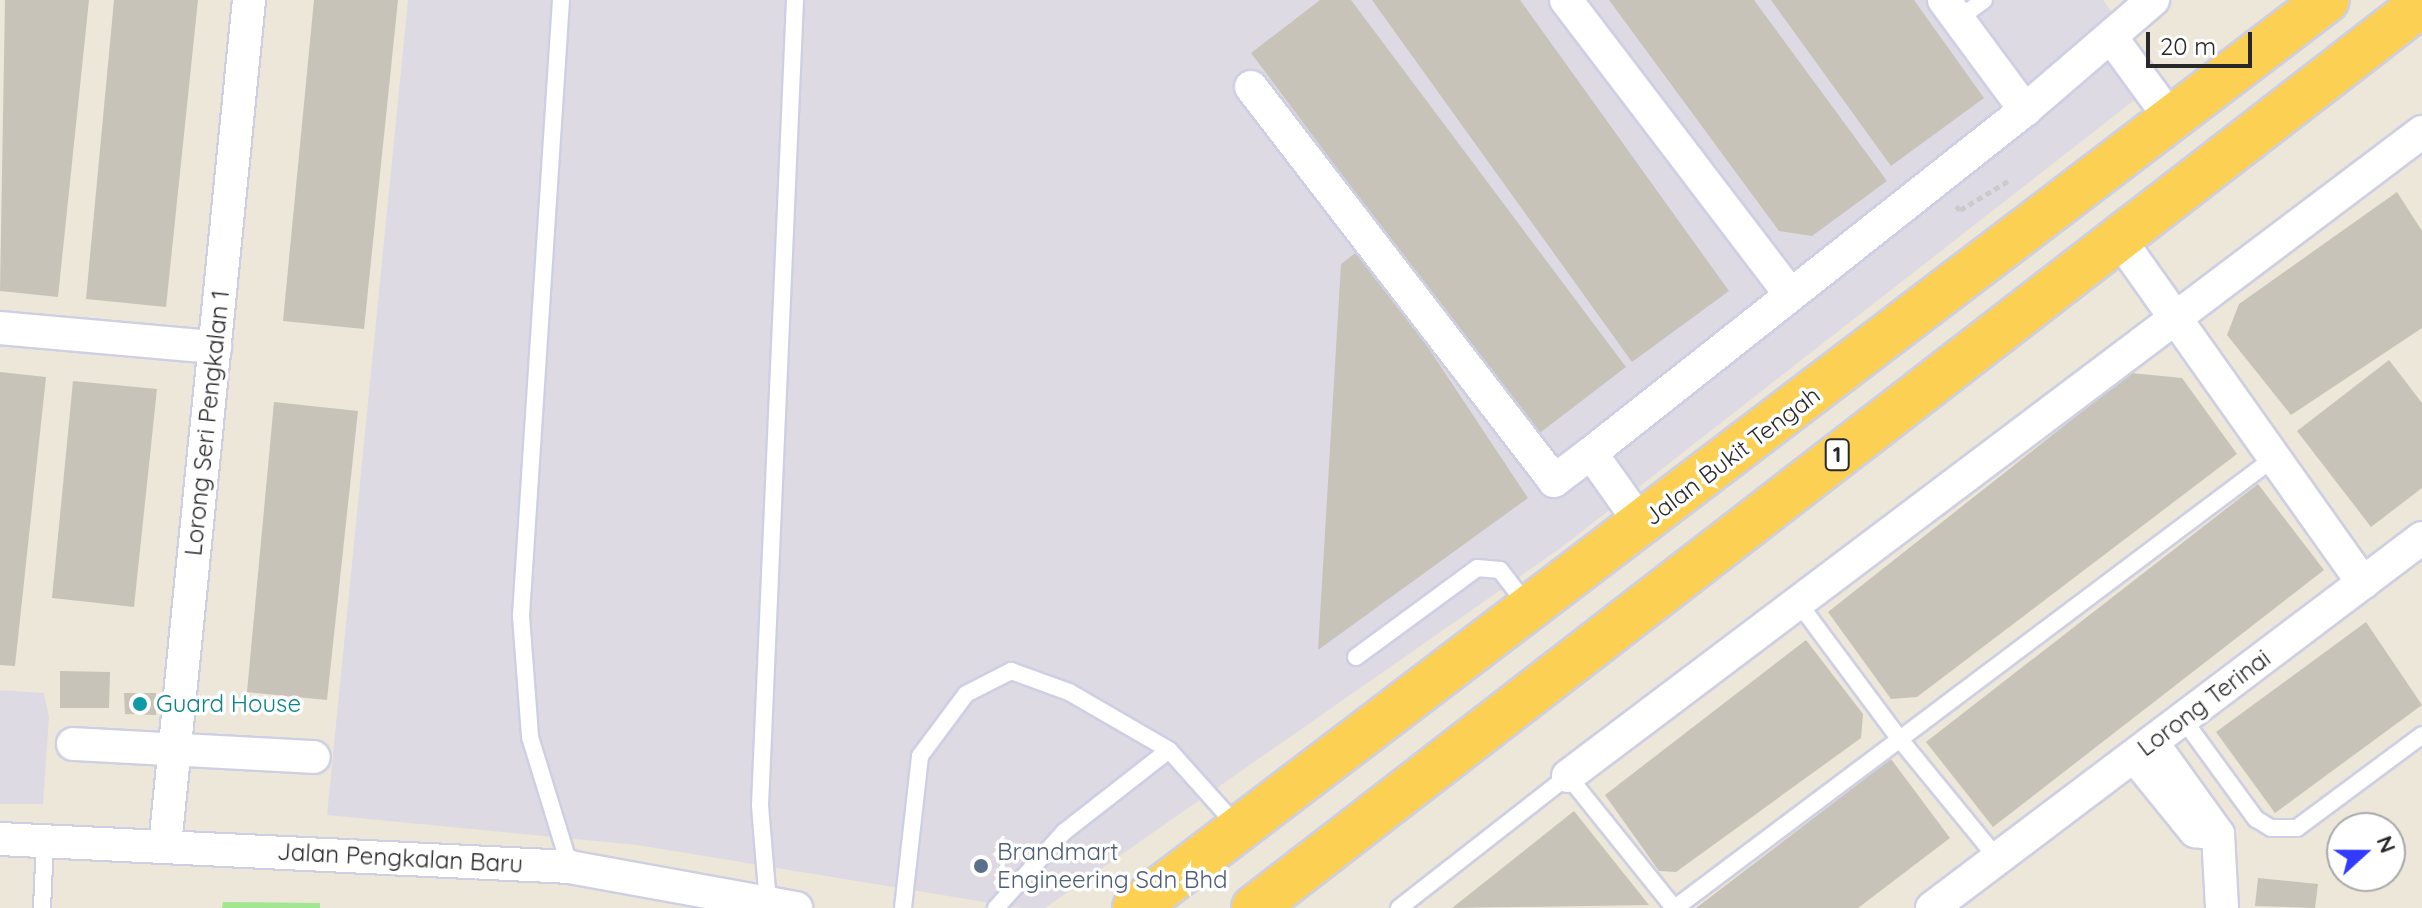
<!DOCTYPE html>
<style>
body{margin:0}
#map{position:relative;width:2422px;height:908px;overflow:hidden;background:#ece7d9;font-family:Quicksand,sans-serif}
div>[style]{position:absolute}
.industrial>*{inset:0;background:#dedae3}
.green>*{inset:0;background:#a2e692}
.building>*{inset:0;background:#c7c3b9}
.path>*{height:5px;margin-top:-2.5px;transform-origin:0;background:repeating-linear-gradient(90deg,#cbcbcb 0 6px,transparent 0 10px)}
.roads{filter:drop-shadow(2px 0 #cecfe3) drop-shadow(-2px 0 #cecfe3) drop-shadow(0 2px #cecfe3) drop-shadow(0 -2px #cecfe3)}
.service>*{height:16px;margin:-8px;padding:0 8px;transform-origin:8px;border-radius:8px;background:#fff}
.minor>*{height:32px;margin:-16px;padding:0 16px;transform-origin:16px;border-radius:16px;background:#fff}
.trunk>*{height:44px;margin:-22px;padding:0 22px;transform-origin:22px;border-radius:22px;background:#fcd052}
.dots>*{width:22px;height:22px;translate:-50% -50%;box-sizing:border-box;border:4px solid #fff;border-radius:50%}
span{translate:-50% -50%;white-space:nowrap;text-align:center;line-height:1.15;-webkit-text-stroke:7px #fff;paint-order:stroke}
.shield-label span{padding:2px 6px;background:#fff;border:2px solid;border-radius:6px;-webkit-text-stroke-width:0}
.shield-label{font-size:22px;color:#282828;font-weight:700}
.street-label{font-size:24px;color:#282828}
.culture-label{font-size:24px;color:#0d838f}
.left{translate:0 -50%;text-align:left}
.service-label{font-size:24px;color:#4e5e75}
.north{position:absolute;left:2326px;top:812px;width:80px;height:80px;box-sizing:border-box;background:#fff;border:2px solid #a9a9a9;border-radius:50%;rotate:69deg;font-size:22px;font-weight:700;line-height:32px;text-align:center;color:#282828}
.north::after{content:'';display:block;margin:auto;width:28px;height:36px;background:#333aff;clip-path:polygon(50% 0,100% 100%,50% 72%,0 100%)}
.scale{position:absolute;left:2146px;top:32px;width:106px;height:36px;box-sizing:border-box;border:4px solid #282828;border-top:0;padding-left:10px;font-size:24px;line-height:28px;white-space:nowrap;color:#282828;-webkit-text-stroke:6px #fff;paint-order:stroke}
</style>
<div id="map">
<div class="industrial">
<i style="clip-path:polygon(408px 0,2103px 0,2160px 80px,1562px 547px,1045px 908px,1021px 908px,637px 845px,327px 815px)"></i>
<i style="clip-path:polygon(0 690px,44px 693px,49px 717px,43px 804px,0 804px)"></i>
</div>
<div class="green">
<i style="clip-path:polygon(223px 902px,320px 903px,320px 908px,222px 908px)"></i>
</div>
<div class="building">
<i style="clip-path:polygon(5px 0,89px 0,58px 297px,0 291px)"></i>
<i style="clip-path:polygon(114px 0,198px 0,166px 307px,86px 299px)"></i>
<i style="clip-path:polygon(314px 0,398px 0,364px 329px,283px 321px)"></i>
<i style="clip-path:polygon(1320px 0,1351px 0,1626px 367px,1537px 435px,1251px 53px)"></i>
<i style="clip-path:polygon(1372px 0,1520px 0,1729px 291px,1632px 362px)"></i>
<i style="clip-path:polygon(1609px 0,1754px 0,1887px 181px,1812px 236px,1779px 231px)"></i>
<i style="clip-path:polygon(1771px 0,1914px 0,1984px 98px,1891px 166px)"></i>
<i style="clip-path:polygon(2397px 192px,2422px 231px,2422px 328px,2291px 415px,2227px 335px,2239px 304px)"></i>
<i style="clip-path:polygon(1362px 248px,1528px 498px,1318px 650px,1341px 264px)"></i>
<i style="clip-path:polygon(2389px 360px,2422px 403px,2422px 488px,2371px 527px,2297px 431px)"></i>
<i style="clip-path:polygon(0 372px,46px 377px,15px 666px,0 665px)"></i>
<i style="clip-path:polygon(2131px 373px,2182px 378px,2237px 454px,1917px 697px,1891px 699px,1828px 612px)"></i>
<i style="clip-path:polygon(73px 381px,157px 389px,134px 607px,52px 598px)"></i>
<i style="clip-path:polygon(274px 402px,358px 411px,327px 700px,247px 692px)"></i>
<i style="clip-path:polygon(2258px 484px,2324px 570px,1993px 827px,1926px 742px)"></i>
<i style="clip-path:polygon(2366px 622px,2422px 705px,2275px 813px,2216px 732px)"></i>
<i style="clip-path:polygon(1806px 640px,1863px 714px,1861px 738px,1676px 872px,1659px 871px,1605px 795px)"></i>
<i style="clip-path:polygon(60px 671px,110px 672px,109px 708px,60px 708px)"></i>
<i style="clip-path:polygon(124px 693px,156px 693px,156px 715px,125px 714px)"></i>
<i style="clip-path:polygon(1891px 759px,1950px 838px,1858px 908px,1696px 908px)"></i>
<i style="clip-path:polygon(1574px 811px,1649px 905px,1452px 908px)"></i>
<i style="clip-path:polygon(2258px 878px,2318px 884px,2315px 908px,2255px 906px)"></i>
</div>
<div class="path">
<i style="left:1956px;top:206px;width:6px;rotate:45deg"></i>
<i style="left:1960px;top:210px;width:56px;rotate:-31.1deg"></i>
</div>
<div class="roads">
<div class="service">
<i style="left:561px;top:0;width:617px;rotate:93.72deg"></i>
<i style="left:521px;top:616px;width:121px;rotate:85.7deg"></i>
<i style="left:530px;top:737px;width:136px;rotate:72.9deg"></i>
<i style="left:1958px;top:19px;width:32px;rotate:-36deg"></i>
<i style="left:1797px;top:601px;width:169px;rotate:53.4deg"></i>
<i style="left:1898px;top:737px;width:158px;rotate:50.7deg"></i>
<i style="left:1356px;top:657px;width:150px;rotate:-36.3deg"></i>
<i style="left:1477px;top:568px;width:23px;rotate:5deg"></i>
<i style="left:1500px;top:570px;width:44px;rotate:52.4deg"></i>
<i style="left:2183px;top:719px;width:124px;rotate:53.9deg"></i>
<i style="left:2256px;top:819px;width:17px;rotate:31deg"></i>
<i style="left:2271px;top:828px;width:26px"></i>
<i style="left:2297px;top:828px;width:156px;rotate:-36.6deg"></i>
<i style="left:768px;top:903px;width:98px;rotate:-94.7deg"></i>
<i style="left:760px;top:805px;width:806px;rotate:-87.51deg"></i>
<i style="left:42px;top:908px;width:67px;rotate:-87.4deg"></i>
<i style="left:903px;top:908px;width:153px;rotate:-83.6deg"></i>
<i style="left:920px;top:756px;width:77px;rotate:-53.4deg"></i>
<i style="left:966px;top:694px;width:51px;rotate:-27.1deg"></i>
<i style="left:1011px;top:671px;width:62px;rotate:19.9deg"></i>
<i style="left:1069px;top:692px;width:116px;rotate:30.1deg"></i>
<i style="left:996px;top:908px;width:102px;rotate:-48.2deg"></i>
<i style="left:1064px;top:832px;width:133px;rotate:-38deg"></i>
<i style="left:1169px;top:750px;width:102px;rotate:48.2deg"></i>
<i style="left:1399px;top:908px;width:214px;rotate:-38deg"></i>
<i style="left:1568px;top:776px;width:169px;rotate:51.2deg"></i>
<i style="left:1675px;top:908px;width:749px;rotate:-36.92deg"></i>
</div>
<div class="minor">
<i style="left:1566px;top:0;width:370px;rotate:52.7deg"></i>
<i style="left:1944px;top:0;width:137px;rotate:53.6deg"></i>
<i style="left:2111px;top:37px;width:102px;rotate:53.8deg"></i>
<i style="left:1251px;top:87px;width:497px;rotate:52.4deg"></i>
<i style="left:1554px;top:481px;width:46px;rotate:-37.1deg"></i>
<i style="left:2118px;top:237px;width:424px;rotate:54.7deg"></i>
<i style="left:0;top:328px;width:216px;rotate:5.1deg"></i>
<i style="left:1642px;top:525px;width:88px;rotate:-125.3deg"></i>
<i style="left:1591px;top:453px;width:553px;rotate:-38.32deg"></i>
<i style="left:2025px;top:110px;width:169px;rotate:-40.7deg"></i>
<i style="left:73px;top:744px;width:241px;rotate:3.1deg"></i>
<i style="left:2134px;top:756px;width:97px;rotate:50.9deg"></i>
<i style="left:2195px;top:831px;width:23px;rotate:7deg"></i>
<i style="left:2218px;top:834px;width:113px;rotate:-125.7deg"></i>
<i style="left:1568px;top:776px;width:1070px;rotate:-37.02deg"></i>
<i style="left:2218px;top:834px;width:74px;rotate:86.9deg"></i>
<i style="left:0;top:839px;width:571px;rotate:2.81deg"></i>
<i style="left:570px;top:867px;width:230px;rotate:10.3deg"></i>
<i style="left:165px;top:846px;width:850px;rotate:-84.33deg"></i>
<i style="left:1932px;top:908px;width:614px;rotate:-37.06deg"></i>
</div>
<div class="trunk">
<i style="left:1135px;top:908px;width:1498px;rotate:-37.3deg"></i>
<i style="left:1254px;top:908px;width:1477px;rotate:-37.74deg"></i>
</div>
</div>
<div class="dots">
<i style="left:140px;top:704px;background:#0f9aa8"></i>
<i style="left:981px;top:866px;background:#5c6f8a"></i>
</div>
<div class="shield-label">
<span style="left:1837px;top:455px">1</span>
</div>
<div class="street-label">
<span style="left:207px;top:423px;rotate:-84deg">Lorong Seri Pengkalan 1</span>
<span style="left:1732px;top:456px;rotate:-37deg">Jalan Bukit Tengah</span>
<span style="left:2204px;top:703px;rotate:-37deg">Lorong Terinai</span>
<span style="left:400px;top:858px;rotate:3deg">Jalan Pengkalan Baru</span>
</div>
<div class="culture-label">
<span class="left" style="left:156px;top:704px">Guard House</span>
</div>
<div class="service-label">
<span class="left" style="left:997px;top:866px">Brandmart<br>Engineering Sdn Bhd</span>
</div>
<div class="north">N</div>
<div class="scale">20 m</div>
</div>
